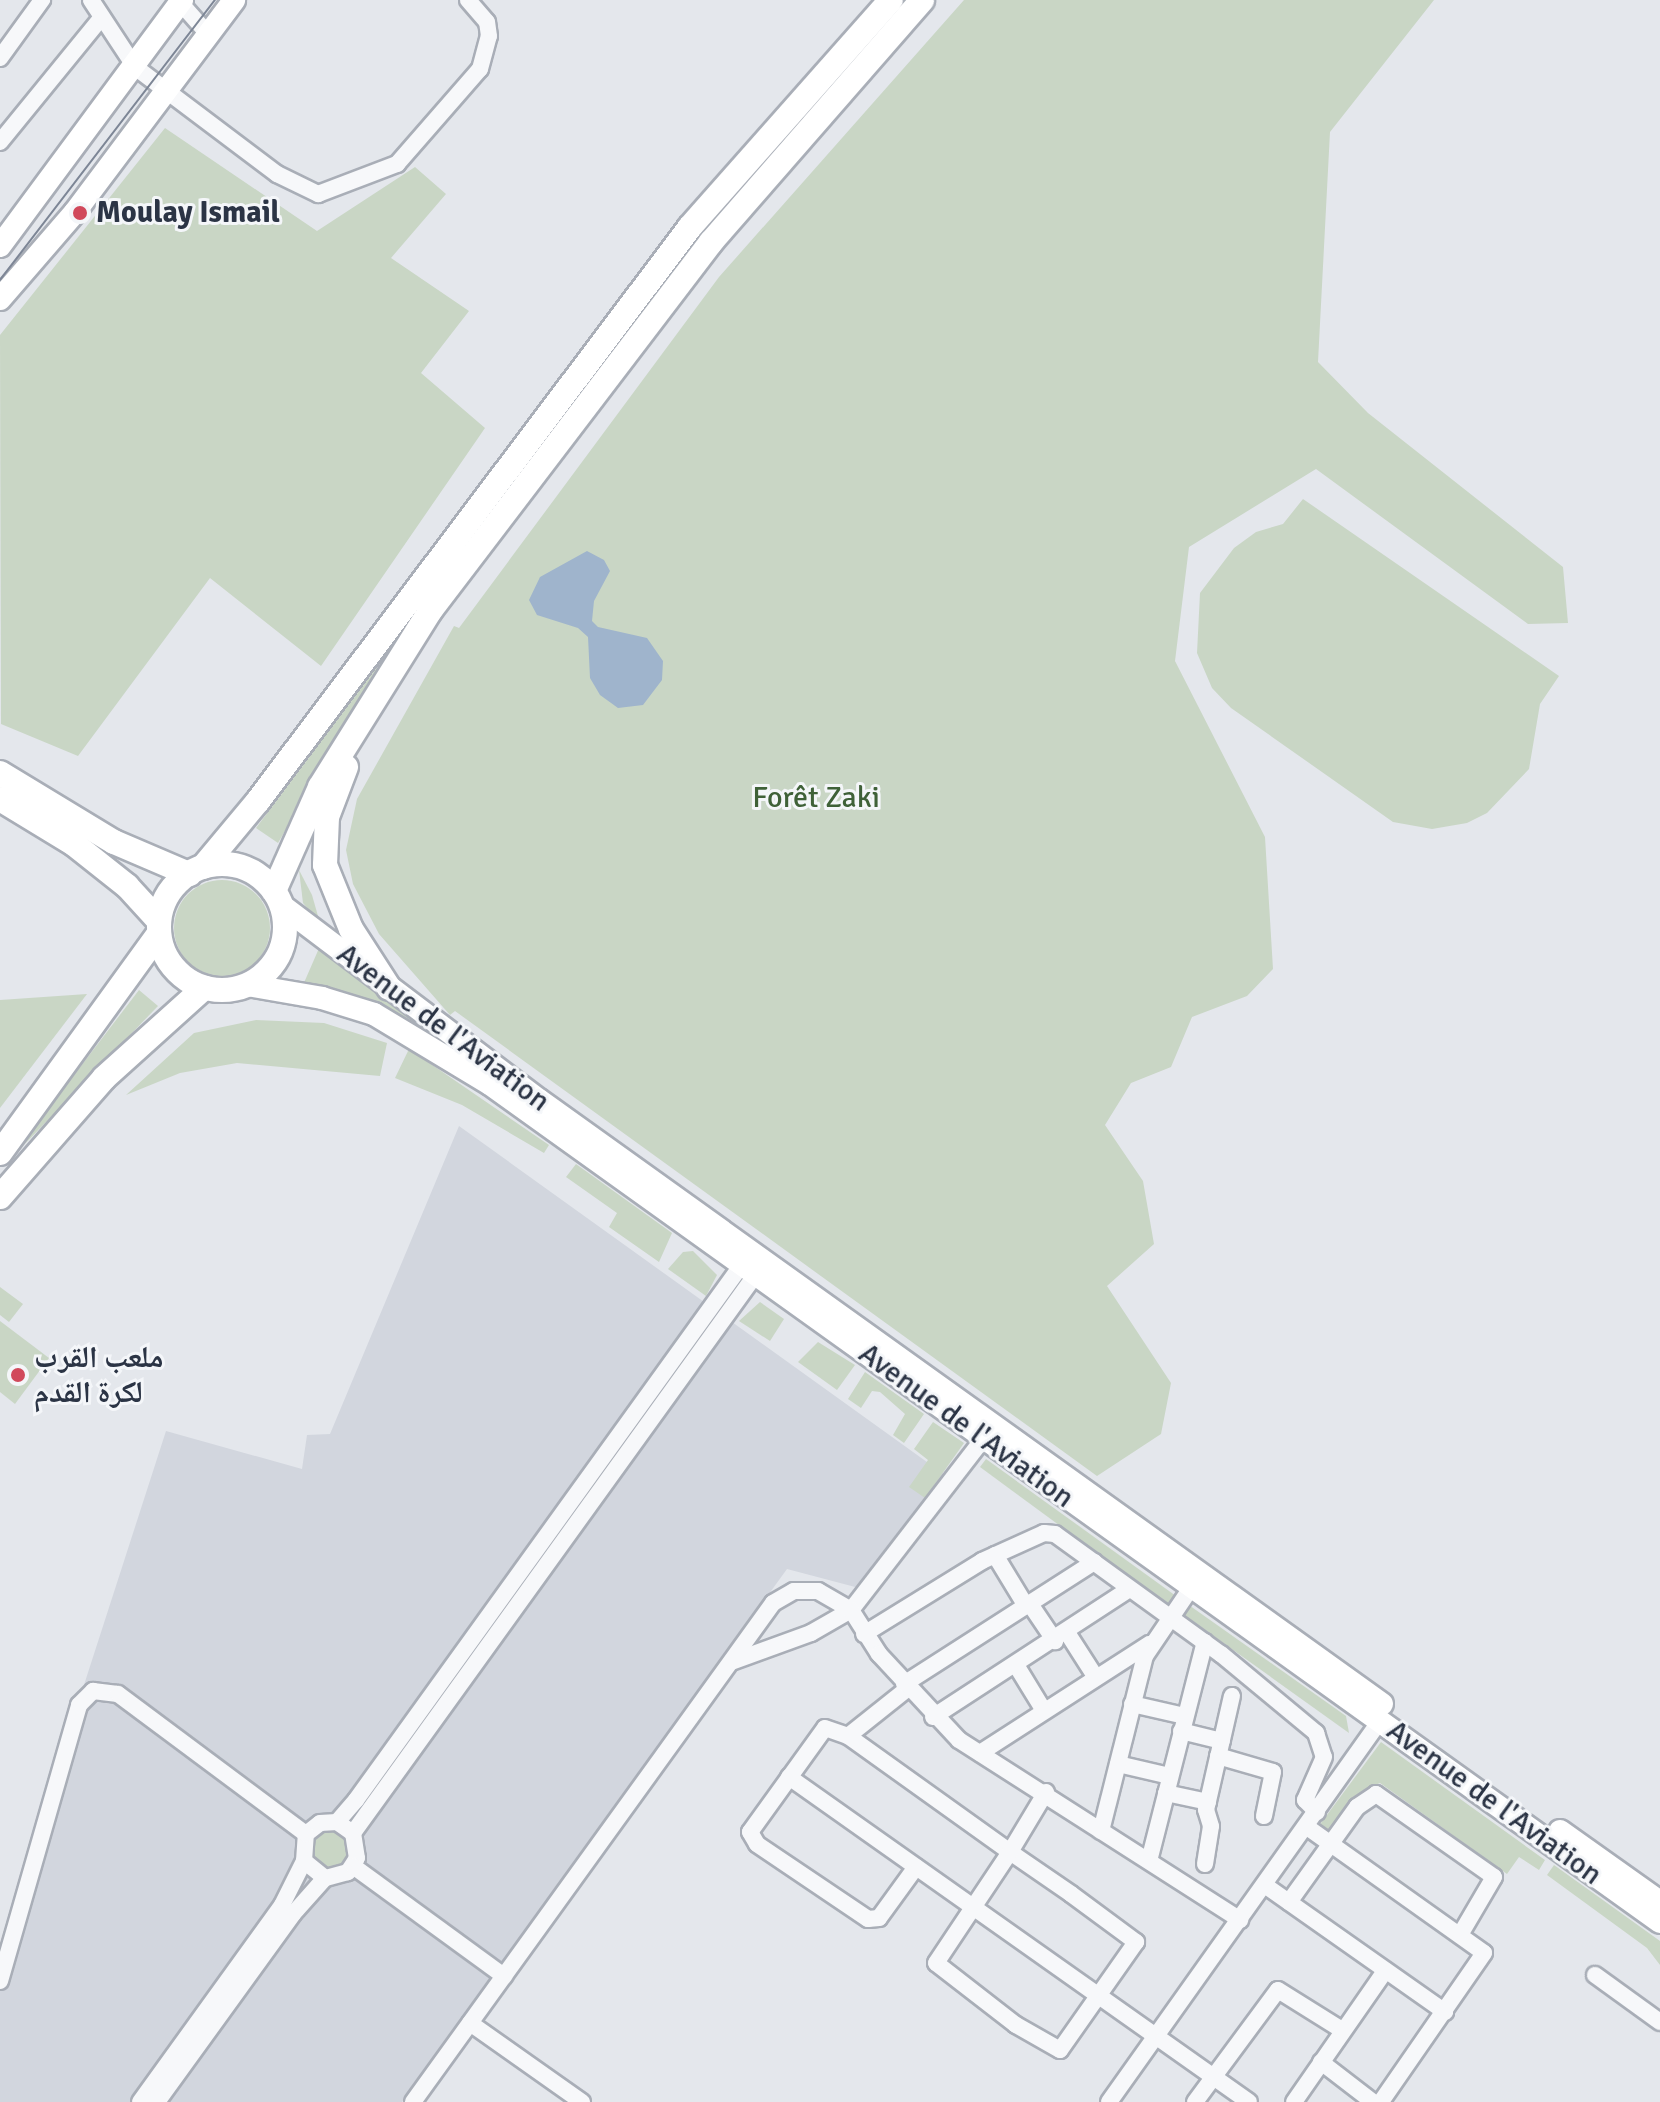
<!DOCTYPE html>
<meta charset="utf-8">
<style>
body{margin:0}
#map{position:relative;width:1660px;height:2102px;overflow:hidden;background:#e4e7ec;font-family:Signika,"Noto Naskh Arabic",sans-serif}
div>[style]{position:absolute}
.built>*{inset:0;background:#d2d6de}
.green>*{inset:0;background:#c9d6c5}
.round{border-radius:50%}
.water>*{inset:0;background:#9fb4cc}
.roads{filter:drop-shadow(2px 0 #a9aeb7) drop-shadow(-2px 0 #a9aeb7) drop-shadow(0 2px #a9aeb7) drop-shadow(0 -2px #a9aeb7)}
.minor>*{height:16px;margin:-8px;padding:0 8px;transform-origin:8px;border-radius:8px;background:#f7f8fa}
.major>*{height:22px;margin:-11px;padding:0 11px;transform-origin:11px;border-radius:11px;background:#fff}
.highway>*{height:24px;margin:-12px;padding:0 12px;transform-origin:12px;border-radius:12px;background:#fff}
.highway>.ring{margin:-12px;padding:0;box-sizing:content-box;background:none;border:24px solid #fff;border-radius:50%}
.tram>*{height:2px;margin:-1px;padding:0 1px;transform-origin:1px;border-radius:1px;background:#7d8696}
.dots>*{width:22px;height:22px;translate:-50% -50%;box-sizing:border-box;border:4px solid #f4f6f9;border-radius:50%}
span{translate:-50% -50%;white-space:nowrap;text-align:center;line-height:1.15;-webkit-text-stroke:6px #f4f6f9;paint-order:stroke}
.poi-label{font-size:30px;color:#2b3445;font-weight:700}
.left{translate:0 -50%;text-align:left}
.park-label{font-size:30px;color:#3f6138}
.street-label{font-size:30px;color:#2b3445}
</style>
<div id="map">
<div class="built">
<i style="clip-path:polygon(459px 1126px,945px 1475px,859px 1588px,787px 1569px,402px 2102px,0 2102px,0 1945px,166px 1431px,302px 1469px,307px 1435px,330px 1434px)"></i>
</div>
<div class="green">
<i style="clip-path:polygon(964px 0,1434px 0,1330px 132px,1318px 362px,1368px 413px,1563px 567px,1568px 623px,1528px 624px,1316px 469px,1189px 547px,1175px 661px,1265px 837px,1273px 969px,1247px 996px,1192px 1017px,1171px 1067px,1131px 1083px,1105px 1125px,1143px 1181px,1154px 1244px,1107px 1286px,1171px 1383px,1161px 1434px,1097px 1476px,455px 1011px,450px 1015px,379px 934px,353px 884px,346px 850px,357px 799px,454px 626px,459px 628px,719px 277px)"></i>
<i style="clip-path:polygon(165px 128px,317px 231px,415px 167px,446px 194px,391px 258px,469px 311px,421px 373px,485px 428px,321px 666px,210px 578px,78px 756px,1px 724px,0 335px)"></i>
<i style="clip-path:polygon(1303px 499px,1559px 676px,1540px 704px,1529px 769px,1487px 813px,1467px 823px,1432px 829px,1393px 822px,1231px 708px,1212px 688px,1197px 653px,1200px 593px,1234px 548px,1256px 532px,1283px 524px)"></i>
<i style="clip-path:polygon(377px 667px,378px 670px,278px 843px,256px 828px)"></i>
<i style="clip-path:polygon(299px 870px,312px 895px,320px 923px,303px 903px)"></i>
<i class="round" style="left:174px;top:880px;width:96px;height:96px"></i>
<i style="clip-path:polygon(320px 946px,463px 1051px,460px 1056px,383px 1007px,303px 985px)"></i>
<i style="clip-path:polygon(139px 990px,158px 1006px,20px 1149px,19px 1147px)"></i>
<i style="clip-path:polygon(87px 994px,0 1108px,0 1000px)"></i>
<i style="clip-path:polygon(256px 1020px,324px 1023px,387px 1043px,380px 1076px,237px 1063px,180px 1073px,126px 1095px,194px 1033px)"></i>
<i style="clip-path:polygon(409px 1049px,549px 1145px,544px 1153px,462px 1105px,395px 1078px)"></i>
<i style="clip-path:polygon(576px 1164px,672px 1233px,659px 1262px,609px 1227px,617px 1213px,566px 1177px)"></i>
<i style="clip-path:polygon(693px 1251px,717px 1275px,706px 1296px,668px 1269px,683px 1252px)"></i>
<i style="clip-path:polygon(0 1287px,23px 1304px,9px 1322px,0 1315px)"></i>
<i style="clip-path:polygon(760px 1302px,784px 1319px,770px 1341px,739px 1321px)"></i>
<i style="clip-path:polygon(0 1321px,49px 1358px,15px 1404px,0 1392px)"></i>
<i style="clip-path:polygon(818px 1342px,855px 1365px,837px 1390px,798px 1362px)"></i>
<i style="clip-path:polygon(865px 1372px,924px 1414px,904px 1443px,893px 1435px,905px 1414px,880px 1392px,872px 1391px,861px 1408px,848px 1399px)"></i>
<i style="clip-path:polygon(933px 1422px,964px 1443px,925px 1498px,909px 1487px,928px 1460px,914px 1449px)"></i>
<i style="clip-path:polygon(986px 1459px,1176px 1596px,1169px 1606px,980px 1467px)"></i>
<i style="clip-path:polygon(1186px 1603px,1346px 1716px,1349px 1733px,1180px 1612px)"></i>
<i style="clip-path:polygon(1381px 1742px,1545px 1860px,1539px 1870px,1519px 1857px,1507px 1874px,1380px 1783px,1364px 1790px,1331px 1836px,1318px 1827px)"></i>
<i class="round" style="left:310px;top:1830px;width:40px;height:40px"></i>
<i style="clip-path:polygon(1554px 1865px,1660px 1941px,1660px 1965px,1647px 1948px,1547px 1875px)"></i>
</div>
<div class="water">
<i style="clip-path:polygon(587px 551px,604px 560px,610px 571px,594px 601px,592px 621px,598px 627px,647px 638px,663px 661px,662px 680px,643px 705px,618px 708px,600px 695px,590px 678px,588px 637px,578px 628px,537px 615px,529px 600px,540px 577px)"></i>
</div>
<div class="roads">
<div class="minor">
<i style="left:91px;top:0;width:80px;rotate:56.7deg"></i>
<i style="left:135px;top:67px;width:178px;rotate:37deg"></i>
<i style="left:277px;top:174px;width:46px;rotate:26deg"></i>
<i style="left:318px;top:194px;width:85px;rotate:-20.8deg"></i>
<i style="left:397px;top:164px;width:126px;rotate:-48.9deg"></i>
<i style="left:480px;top:69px;width:34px;rotate:-75deg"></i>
<i style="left:489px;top:36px;width:14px;rotate:-98deg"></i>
<i style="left:487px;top:22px;width:29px;rotate:-131deg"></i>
<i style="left:178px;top:0;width:45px;rotate:48.6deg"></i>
<i style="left:0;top:58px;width:72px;rotate:-54.1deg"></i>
<i style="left:0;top:142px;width:160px;rotate:-50.8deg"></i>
<i style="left:995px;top:1555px;width:60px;rotate:58.7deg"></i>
<i style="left:1030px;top:1604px;width:45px;rotate:56deg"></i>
<i style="left:864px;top:1634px;width:139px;rotate:-31.7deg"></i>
<i style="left:982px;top:1561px;width:68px;rotate:-24.3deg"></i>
<i style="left:1044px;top:1533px;width:11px;rotate:5deg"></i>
<i style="left:1055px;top:1534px;width:205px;rotate:35.9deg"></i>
<i style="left:1221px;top:1654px;width:124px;rotate:39.7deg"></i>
<i style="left:1316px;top:1733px;width:25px;rotate:72deg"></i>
<i style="left:1324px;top:1757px;width:47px;rotate:113.8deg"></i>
<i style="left:1305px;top:1800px;width:17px;rotate:45deg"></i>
<i style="left:1068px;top:1634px;width:50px;rotate:57.3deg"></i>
<i style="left:734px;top:1661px;width:82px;rotate:-20deg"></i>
<i style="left:811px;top:1633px;width:46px;rotate:-29.9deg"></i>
<i style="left:851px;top:1610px;width:216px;rotate:-52.3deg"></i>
<i style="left:1016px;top:1665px;width:52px;rotate:58.5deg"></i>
<i style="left:904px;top:1684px;width:226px;rotate:-32.7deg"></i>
<i style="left:1132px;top:1704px;width:54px;rotate:12.8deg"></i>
<i style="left:933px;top:1717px;width:234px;rotate:-33.1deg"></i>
<i style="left:1181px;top:1731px;width:42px;rotate:13.7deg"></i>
<i style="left:848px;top:1736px;width:75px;rotate:-38.5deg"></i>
<i style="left:980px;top:1753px;width:201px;rotate:-32.8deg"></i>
<i style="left:1218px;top:1756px;width:57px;rotate:16.2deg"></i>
<i style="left:1273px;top:1772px;width:45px;rotate:101.6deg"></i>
<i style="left:1118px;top:1764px;width:53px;rotate:13deg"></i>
<i style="left:789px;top:1777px;width:563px;rotate:35.24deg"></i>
<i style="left:1166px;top:1793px;width:43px;rotate:12.1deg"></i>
<i style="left:337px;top:1822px;width:19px;rotate:35deg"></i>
<i style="left:353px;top:1833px;width:25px;rotate:81deg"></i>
<i style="left:357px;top:1858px;width:17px;rotate:123deg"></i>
<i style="left:348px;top:1872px;width:24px;rotate:165deg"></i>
<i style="left:325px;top:1878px;width:27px;rotate:-141deg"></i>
<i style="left:304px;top:1861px;width:27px;rotate:-86deg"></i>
<i style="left:306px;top:1834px;width:18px;rotate:-38deg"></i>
<i style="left:320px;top:1823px;width:17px;rotate:-3deg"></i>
<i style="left:337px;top:1822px;width:29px;rotate:-49deg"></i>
<i style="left:356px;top:1800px;width:671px;rotate:-54.22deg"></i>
<i style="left:1307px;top:1827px;width:217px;rotate:35.4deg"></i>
<i style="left:1484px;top:1953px;width:181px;rotate:124.7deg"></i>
<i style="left:1101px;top:1831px;width:180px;rotate:-75.9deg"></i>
<i style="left:1145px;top:1656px;width:82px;rotate:-55.9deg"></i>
<i style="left:353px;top:1833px;width:698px;rotate:-54.21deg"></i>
<i style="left:1149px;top:1861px;width:226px;rotate:-75.7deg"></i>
<i style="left:1205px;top:1864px;width:38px;rotate:-81deg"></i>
<i style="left:1211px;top:1826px;width:17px;rotate:-107deg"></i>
<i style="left:1206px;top:1810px;width:117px;rotate:-77.2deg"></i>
<i style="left:353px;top:1866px;width:187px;rotate:36.1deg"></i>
<i style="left:916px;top:1867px;width:63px;rotate:126deg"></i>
<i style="left:879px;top:1918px;width:11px;rotate:175deg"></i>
<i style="left:868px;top:1919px;width:134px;rotate:-146deg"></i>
<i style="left:757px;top:1844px;width:14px;rotate:-120deg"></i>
<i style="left:750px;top:1832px;width:128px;rotate:-54.2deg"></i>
<i style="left:825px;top:1728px;width:24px;rotate:19deg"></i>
<i style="left:848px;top:1736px;width:199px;rotate:35.6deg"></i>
<i style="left:1010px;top:1852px;width:74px;rotate:34.5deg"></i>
<i style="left:1071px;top:1894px;width:81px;rotate:36.4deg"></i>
<i style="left:1136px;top:1942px;width:132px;rotate:125.1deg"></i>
<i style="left:1060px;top:2050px;width:51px;rotate:-150.4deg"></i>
<i style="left:1016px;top:2025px;width:101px;rotate:-142.2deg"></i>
<i style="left:936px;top:1963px;width:133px;rotate:-56.3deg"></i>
<i style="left:1010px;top:1852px;width:70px;rotate:-59deg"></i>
<i style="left:1266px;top:1886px;width:219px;rotate:35.1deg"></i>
<i style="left:1289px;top:1902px;width:117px;rotate:-54.4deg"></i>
<i style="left:1357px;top:1807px;width:23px;rotate:-34deg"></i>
<i style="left:1376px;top:1794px;width:144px;rotate:35.1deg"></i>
<i style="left:1494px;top:1877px;width:67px;rotate:120.4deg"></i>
<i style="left:1595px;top:1975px;width:80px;rotate:35.9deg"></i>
<i style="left:0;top:1981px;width:287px;rotate:-74deg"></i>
<i style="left:79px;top:1705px;width:20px;rotate:-45deg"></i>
<i style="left:93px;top:1691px;width:25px;rotate:7deg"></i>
<i style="left:118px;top:1694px;width:234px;rotate:36.7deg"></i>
<i style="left:470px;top:2023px;width:137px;rotate:35.2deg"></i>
<i style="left:1321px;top:2062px;width:66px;rotate:37.6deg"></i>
<i style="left:140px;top:2102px;width:243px;rotate:-54.2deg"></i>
<i style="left:282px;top:1905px;width:49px;rotate:-63.4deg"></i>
<i style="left:157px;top:2102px;width:232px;rotate:-54.1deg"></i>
<i style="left:293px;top:1914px;width:48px;rotate:-48.4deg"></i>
<i style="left:413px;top:2102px;width:615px;rotate:-54.19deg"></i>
<i style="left:773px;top:1603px;width:24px;rotate:-30deg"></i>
<i style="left:794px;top:1591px;width:24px"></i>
<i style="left:818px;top:1591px;width:38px;rotate:30deg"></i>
<i style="left:851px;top:1610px;width:52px;rotate:57.5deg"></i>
<i style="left:879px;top:1654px;width:117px;rotate:47.1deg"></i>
<i style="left:959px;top:1740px;width:334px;rotate:32.6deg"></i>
<i style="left:1109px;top:2102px;width:468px;rotate:-54.6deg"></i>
<i style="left:1195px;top:2102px;width:139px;rotate:-53.5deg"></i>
<i style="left:1278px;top:1990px;width:75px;rotate:32deg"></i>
<i style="left:1294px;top:2102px;width:160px;rotate:-55.2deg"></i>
</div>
<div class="major">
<i style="left:0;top:246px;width:306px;rotate:-53.5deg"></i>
<i style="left:0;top:299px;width:115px;rotate:-49.2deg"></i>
<i style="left:75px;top:212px;width:265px;rotate:-53.1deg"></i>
<i style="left:281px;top:905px;width:323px;rotate:37.1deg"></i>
<i style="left:539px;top:1100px;width:1037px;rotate:35.62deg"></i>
<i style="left:247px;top:985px;width:76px;rotate:9.8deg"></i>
<i style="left:322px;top:998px;width:54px;rotate:17.1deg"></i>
<i style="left:374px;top:1014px;width:135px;rotate:31.1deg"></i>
<i style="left:490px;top:1084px;width:1439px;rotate:35.61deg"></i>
<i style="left:1560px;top:1831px;width:123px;rotate:35.4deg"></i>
</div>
<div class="highway">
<i style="left:346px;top:767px;width:53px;rotate:110.8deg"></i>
<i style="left:327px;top:817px;width:48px;rotate:92.4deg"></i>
<i style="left:325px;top:865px;width:69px;rotate:67.9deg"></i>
<i style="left:351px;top:929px;width:70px;rotate:57.2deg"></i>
<i style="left:0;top:773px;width:133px;rotate:31.2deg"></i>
<i style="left:114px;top:842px;width:82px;rotate:23.1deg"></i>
<i style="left:0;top:799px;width:87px;rotate:31.3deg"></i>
<i style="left:74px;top:844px;width:68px;rotate:38.4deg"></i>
<i style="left:127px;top:886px;width:47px;rotate:47.6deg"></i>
<i class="ring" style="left:159px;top:864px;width:102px;height:102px"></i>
<i style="left:203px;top:867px;width:86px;rotate:-50.2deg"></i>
<i style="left:258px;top:801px;width:718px;rotate:-53.03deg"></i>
<i style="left:690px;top:227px;width:303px;rotate:-48.5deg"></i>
<i style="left:274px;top:891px;width:114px;rotate:-66.1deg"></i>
<i style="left:320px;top:787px;width:208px;rotate:-58deg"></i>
<i style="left:430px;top:611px;width:464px;rotate:-52.7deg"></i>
<i style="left:711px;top:242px;width:321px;rotate:-48.9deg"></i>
<i style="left:0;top:1153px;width:271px;rotate:-54.1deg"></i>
<i style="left:0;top:1197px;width:158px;rotate:-48.8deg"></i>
<i style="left:104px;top:1078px;width:135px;rotate:-42deg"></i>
</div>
</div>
<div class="tram">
<i style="left:0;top:280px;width:353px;rotate:-52.5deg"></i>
</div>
<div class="dots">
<i style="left:80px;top:213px;background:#d1495b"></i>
<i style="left:18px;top:1375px;background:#d1495b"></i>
</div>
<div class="poi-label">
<span class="left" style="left:96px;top:213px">Moulay Ismail</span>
<span class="left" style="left:34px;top:1375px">ملعب القرب<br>لكرة القدم</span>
</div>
<div class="park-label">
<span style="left:816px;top:798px">Forêt Zaki</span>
</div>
<div class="street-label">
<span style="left:443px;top:1028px;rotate:37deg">Avenue de l'Aviation</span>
<span style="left:966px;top:1426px;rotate:36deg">Avenue de l'Aviation</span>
<span style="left:1494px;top:1803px;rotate:36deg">Avenue de l'Aviation</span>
</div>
</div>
